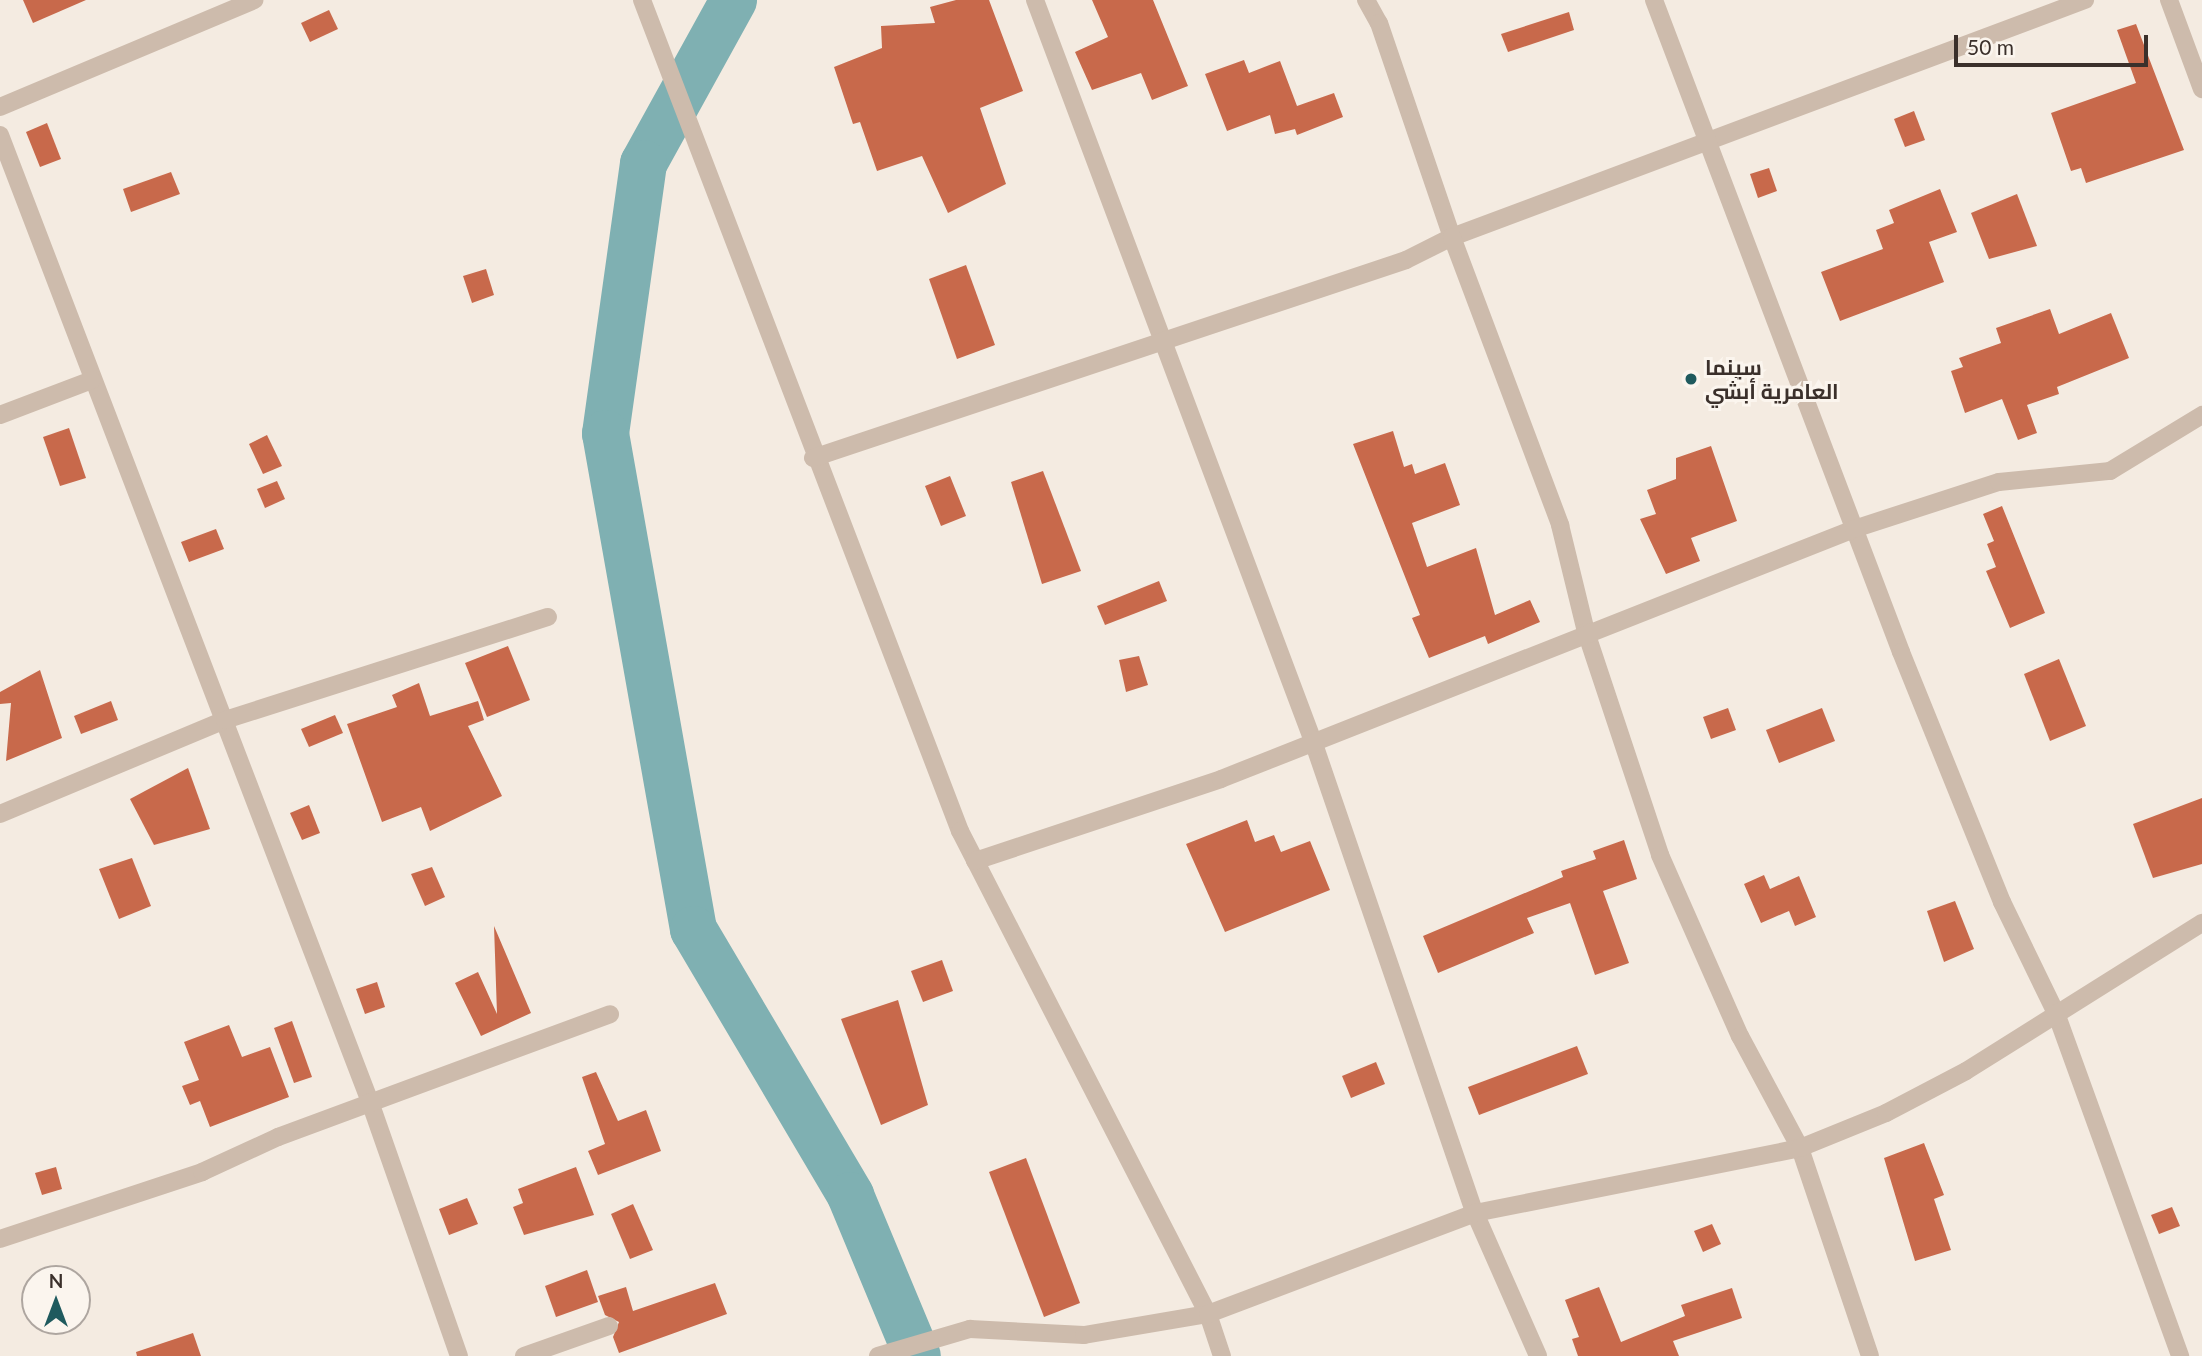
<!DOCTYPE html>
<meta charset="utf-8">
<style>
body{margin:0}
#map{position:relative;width:2202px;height:1356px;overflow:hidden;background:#f4ebe1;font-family:Lato,Cairo,sans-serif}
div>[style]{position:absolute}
.river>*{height:47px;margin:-23.5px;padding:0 23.5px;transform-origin:23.5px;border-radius:23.5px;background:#7fb0b2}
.building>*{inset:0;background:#c8694b}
.street>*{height:18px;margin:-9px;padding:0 9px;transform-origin:9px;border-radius:9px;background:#cdbbac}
.dots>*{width:19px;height:19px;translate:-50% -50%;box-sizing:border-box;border:4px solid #fbf5ee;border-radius:50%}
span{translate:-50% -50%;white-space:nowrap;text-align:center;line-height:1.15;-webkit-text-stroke:6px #fbf5ee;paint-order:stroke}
.poi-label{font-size:21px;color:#3b302b;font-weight:700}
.left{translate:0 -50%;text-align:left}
.north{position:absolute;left:21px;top:1265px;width:70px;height:70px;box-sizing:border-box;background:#fbf5ee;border:2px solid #aea6a0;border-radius:50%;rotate:0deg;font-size:19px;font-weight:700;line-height:28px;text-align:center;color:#3b302b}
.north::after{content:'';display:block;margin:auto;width:24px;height:32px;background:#1f5a5e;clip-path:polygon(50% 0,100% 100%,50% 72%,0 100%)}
.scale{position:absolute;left:1954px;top:35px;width:194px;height:32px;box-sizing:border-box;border:4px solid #3b302b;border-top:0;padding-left:9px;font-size:21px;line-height:24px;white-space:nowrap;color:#3b302b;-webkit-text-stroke:5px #fbf5ee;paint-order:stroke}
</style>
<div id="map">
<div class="river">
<i style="left:733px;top:0;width:186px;rotate:118.9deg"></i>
<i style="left:643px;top:163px;width:273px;rotate:98deg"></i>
<i style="left:605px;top:433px;width:504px;rotate:79.94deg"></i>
<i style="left:693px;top:929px;width:309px;rotate:59.4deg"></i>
<i style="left:850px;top:1195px;width:174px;rotate:67.4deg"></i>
</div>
<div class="building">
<i style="clip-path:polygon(23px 0,86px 0,33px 23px)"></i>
<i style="clip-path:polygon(956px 0,989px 0,1023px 91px,980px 108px,1006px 184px,948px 213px,922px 156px,877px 171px,860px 122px,853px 124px,834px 67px,882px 48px,881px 26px,935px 23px,930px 7px)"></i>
<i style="clip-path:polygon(1092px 0,1153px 0,1188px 86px,1152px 100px,1141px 73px,1092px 90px,1075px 52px,1108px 37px)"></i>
<i style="clip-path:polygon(329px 10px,338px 29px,310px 42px,301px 23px)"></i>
<i style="clip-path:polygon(1569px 12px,1574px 30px,1508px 52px,1501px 34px)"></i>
<i style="clip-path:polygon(2136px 24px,2184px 150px,2086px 183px,2081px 168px,2071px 171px,2051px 113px,2136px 83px,2117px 30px)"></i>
<i style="clip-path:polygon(1244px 60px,1249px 73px,1280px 61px,1297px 106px,1334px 93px,1343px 117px,1297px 135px,1295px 129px,1275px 134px,1270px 115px,1227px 131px,1205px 74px)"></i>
<i style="clip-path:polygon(1914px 111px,1925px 140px,1905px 147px,1894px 119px)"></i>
<i style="clip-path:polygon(47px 123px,61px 159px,40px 167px,26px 132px)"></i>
<i style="clip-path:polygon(1769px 168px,1777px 191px,1758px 198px,1750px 174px)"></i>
<i style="clip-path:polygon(171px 172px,180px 194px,131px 212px,123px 189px)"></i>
<i style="clip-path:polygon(1940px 189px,1957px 232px,1929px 242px,1944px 282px,1840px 321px,1821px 272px,1883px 249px,1876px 230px,1894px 223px,1889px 210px)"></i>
<i style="clip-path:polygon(2017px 194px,2037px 246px,1989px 259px,1971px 213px)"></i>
<i style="clip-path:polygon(966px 265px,995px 345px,957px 359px,929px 279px)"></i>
<i style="clip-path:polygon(486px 269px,494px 295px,472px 303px,463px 276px)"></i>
<i style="clip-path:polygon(2050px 309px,2059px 334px,2111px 313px,2129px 358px,2057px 387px,2059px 394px,2027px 405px,2037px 433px,2018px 440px,2002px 399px,1965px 413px,1951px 371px,1963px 367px,1959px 358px,2001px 343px,1996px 328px)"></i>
<i style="clip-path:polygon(69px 428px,86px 478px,60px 486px,43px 437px)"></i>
<i style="clip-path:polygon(1393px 431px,1404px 467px,1412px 464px,1415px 474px,1445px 463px,1460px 505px,1412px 523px,1427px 567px,1476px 548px,1495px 615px,1530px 600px,1540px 622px,1488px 644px,1485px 636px,1429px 658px,1412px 618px,1420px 615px,1353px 444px)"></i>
<i style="clip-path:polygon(267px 435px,282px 466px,263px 474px,249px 444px)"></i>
<i style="clip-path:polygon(1711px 446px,1737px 521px,1691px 538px,1700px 561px,1666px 574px,1640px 519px,1656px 514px,1647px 490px,1676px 479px,1676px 458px)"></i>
<i style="clip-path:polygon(1043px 471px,1081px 571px,1042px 584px,1011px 482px)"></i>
<i style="clip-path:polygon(950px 476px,966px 516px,941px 526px,925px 486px)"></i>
<i style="clip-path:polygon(277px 481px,285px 499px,265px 508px,257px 489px)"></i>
<i style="clip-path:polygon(2002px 506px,2045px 613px,2010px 628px,1986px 571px,1996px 567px,1987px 544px,1994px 541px,1983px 514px)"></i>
<i style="clip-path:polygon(216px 529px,224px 549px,189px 562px,181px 542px)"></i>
<i style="clip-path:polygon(1159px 581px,1167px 601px,1105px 625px,1097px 606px)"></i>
<i style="clip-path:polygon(508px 646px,530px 700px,487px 717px,465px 663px)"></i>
<i style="clip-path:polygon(1139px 656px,1148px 685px,1126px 692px,1119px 660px)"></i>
<i style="clip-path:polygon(2059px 659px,2086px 726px,2050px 741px,2024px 674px)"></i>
<i style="clip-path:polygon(40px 670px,62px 738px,6px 761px,11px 703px,0 704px,0 692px)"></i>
<i style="clip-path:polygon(419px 683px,430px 716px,478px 701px,484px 720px,468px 726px,502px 796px,430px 831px,421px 807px,382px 822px,347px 724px,397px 707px,392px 695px)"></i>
<i style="clip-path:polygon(111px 701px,118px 720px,81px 734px,74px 716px)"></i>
<i style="clip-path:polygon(1728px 708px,1736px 730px,1711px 739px,1703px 717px)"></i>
<i style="clip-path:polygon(1822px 708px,1835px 741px,1779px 763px,1766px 730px)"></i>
<i style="clip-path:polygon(335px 715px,343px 733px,309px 747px,301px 729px)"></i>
<i style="clip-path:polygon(188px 768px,210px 829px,154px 845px,130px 799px)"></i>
<i style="clip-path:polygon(2202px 798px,2202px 864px,2153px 878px,2133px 824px)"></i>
<i style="clip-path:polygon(309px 805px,320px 833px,302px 840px,290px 813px)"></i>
<i style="clip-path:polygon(1247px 820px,1255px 842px,1274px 835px,1281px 852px,1310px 841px,1330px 890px,1225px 932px,1186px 844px)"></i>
<i style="clip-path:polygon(1624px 840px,1637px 879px,1603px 891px,1629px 963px,1595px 975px,1570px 903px,1527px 918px,1534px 933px,1438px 973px,1423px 936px,1563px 877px,1561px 871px,1596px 859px,1593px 851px)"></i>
<i style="clip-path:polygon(132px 858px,151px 906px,119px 919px,99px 869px)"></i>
<i style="clip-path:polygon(432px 867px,445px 897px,425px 906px,411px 874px)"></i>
<i style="clip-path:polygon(1764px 875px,1770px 889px,1799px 876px,1816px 917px,1795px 926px,1789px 911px,1761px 923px,1744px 884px)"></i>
<i style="clip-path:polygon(1955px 901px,1974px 949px,1944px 962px,1927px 911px)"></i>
<i style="clip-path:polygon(494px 926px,531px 1013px,481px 1036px,455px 983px,478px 972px,497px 1014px)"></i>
<i style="clip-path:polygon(942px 960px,953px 991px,923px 1002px,911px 971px)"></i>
<i style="clip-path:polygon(377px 982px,385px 1007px,365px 1014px,356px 989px)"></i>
<i style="clip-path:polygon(898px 1000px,928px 1105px,881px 1125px,841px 1019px)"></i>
<i style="clip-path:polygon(292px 1021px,312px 1077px,294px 1083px,274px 1028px)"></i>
<i style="clip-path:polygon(229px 1025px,242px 1057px,270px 1047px,289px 1097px,210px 1127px,200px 1101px,190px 1105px,182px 1086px,199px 1080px,184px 1042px)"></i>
<i style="clip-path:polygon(1577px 1046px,1588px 1074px,1479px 1115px,1468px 1087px)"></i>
<i style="clip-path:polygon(1376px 1062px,1385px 1084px,1351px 1098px,1342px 1076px)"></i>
<i style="clip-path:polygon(596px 1072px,618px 1121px,646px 1110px,661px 1151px,598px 1175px,588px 1151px,605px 1144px,582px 1077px)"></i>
<i style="clip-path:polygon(1924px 1143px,1944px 1195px,1934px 1199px,1951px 1250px,1915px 1261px,1884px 1158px)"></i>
<i style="clip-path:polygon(1026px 1158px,1080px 1303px,1044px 1317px,989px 1172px)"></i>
<i style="clip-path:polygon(56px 1167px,62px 1189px,42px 1195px,35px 1173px)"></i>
<i style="clip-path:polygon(576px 1167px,594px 1215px,524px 1235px,513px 1207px,523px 1203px,518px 1189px)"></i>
<i style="clip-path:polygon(467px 1198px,478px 1224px,449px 1235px,439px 1209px)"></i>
<i style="clip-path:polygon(633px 1204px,653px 1250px,630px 1259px,611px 1214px)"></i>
<i style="clip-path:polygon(2172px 1207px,2180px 1226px,2159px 1234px,2151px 1215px)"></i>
<i style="clip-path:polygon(1712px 1224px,1721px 1244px,1703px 1252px,1694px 1231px)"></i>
<i style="clip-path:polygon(587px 1270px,598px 1302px,556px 1317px,545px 1286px)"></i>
<i style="clip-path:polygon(715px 1283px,727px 1314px,619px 1353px,613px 1337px,619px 1322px,605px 1315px,598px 1296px,626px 1287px,633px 1311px)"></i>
<i style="clip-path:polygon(1599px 1287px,1621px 1342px,1685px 1316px,1681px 1305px,1732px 1288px,1742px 1318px,1673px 1341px,1679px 1356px,1578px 1356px,1572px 1339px,1579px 1337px,1565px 1300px)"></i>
<i style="clip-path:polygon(193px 1333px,201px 1356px,137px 1356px,136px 1352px)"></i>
</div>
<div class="street">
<i style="left:642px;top:0;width:890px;rotate:69.06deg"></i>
<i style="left:960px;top:831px;width:543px;rotate:62.82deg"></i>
<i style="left:1208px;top:1314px;width:44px;rotate:71.6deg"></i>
<i style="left:1035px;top:0;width:795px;rotate:69.44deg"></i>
<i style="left:1314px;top:744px;width:496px;rotate:71.1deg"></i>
<i style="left:1475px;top:1213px;width:156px;rotate:66.2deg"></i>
<i style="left:1366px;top:0;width:26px;rotate:61deg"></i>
<i style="left:1379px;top:23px;width:226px;rotate:71.2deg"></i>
<i style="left:1452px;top:237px;width:676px;rotate:-20.53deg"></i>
<i style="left:1654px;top:0;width:697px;rotate:69.25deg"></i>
<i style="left:1901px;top:652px;width:270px;rotate:68deg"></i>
<i style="left:2002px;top:902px;width:123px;rotate:64.1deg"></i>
<i style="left:2056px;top:1013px;width:365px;rotate:70.1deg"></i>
<i style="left:2169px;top:0;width:95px;rotate:69.7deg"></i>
<i style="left:0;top:107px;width:276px;rotate:-22.8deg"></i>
<i style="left:0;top:135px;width:1035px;rotate:69.06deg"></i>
<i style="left:370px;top:1102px;width:269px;rotate:70.7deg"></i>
<i style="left:0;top:415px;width:98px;rotate:-20.8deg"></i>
<i style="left:813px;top:458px;width:625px;rotate:-18.46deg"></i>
<i style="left:1406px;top:260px;width:51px;rotate:-26.6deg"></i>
<i style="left:1452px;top:237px;width:308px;rotate:69.4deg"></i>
<i style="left:1560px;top:525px;width:110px;rotate:76.3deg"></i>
<i style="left:1586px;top:632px;width:235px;rotate:71.6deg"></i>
<i style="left:1660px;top:855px;width:198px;rotate:66.2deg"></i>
<i style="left:1740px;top:1036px;width:127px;rotate:61.8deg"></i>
<i style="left:1800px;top:1148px;width:219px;rotate:71.4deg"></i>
<i style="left:0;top:814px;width:244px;rotate:-22.7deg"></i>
<i style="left:225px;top:720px;width:339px;rotate:-17.7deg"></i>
<i style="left:975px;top:861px;width:259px;rotate:-18.4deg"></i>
<i style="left:1221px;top:779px;width:681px;rotate:-21.55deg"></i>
<i style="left:1854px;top:529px;width:152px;rotate:-18deg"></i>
<i style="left:1999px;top:482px;width:112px;rotate:-5.7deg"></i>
<i style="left:2110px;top:471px;width:108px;rotate:-31.3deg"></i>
<i style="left:0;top:1239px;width:213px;rotate:-18.3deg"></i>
<i style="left:202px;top:1172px;width:84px;rotate:-24.7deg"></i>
<i style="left:278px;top:1137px;width:354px;rotate:-20.3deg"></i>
<i style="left:524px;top:1356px;width:90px;rotate:-19.4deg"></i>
<i style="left:878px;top:1356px;width:96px;rotate:-16.4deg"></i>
<i style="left:970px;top:1329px;width:114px;rotate:3deg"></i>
<i style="left:1084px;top:1335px;width:126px;rotate:-9.6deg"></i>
<i style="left:1208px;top:1314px;width:285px;rotate:-20.7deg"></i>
<i style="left:1475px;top:1213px;width:331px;rotate:-11.3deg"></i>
<i style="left:1800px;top:1148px;width:93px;rotate:-22.1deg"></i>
<i style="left:1886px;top:1113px;width:90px;rotate:-27.7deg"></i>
<i style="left:1966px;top:1071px;width:279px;rotate:-32.1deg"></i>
</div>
<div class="dots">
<i style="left:1691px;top:379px;background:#1f5a5e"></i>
</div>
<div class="poi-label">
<span class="left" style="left:1705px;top:379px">سينما<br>العامرية أبشي</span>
</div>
<div class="north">N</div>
<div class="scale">50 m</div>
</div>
